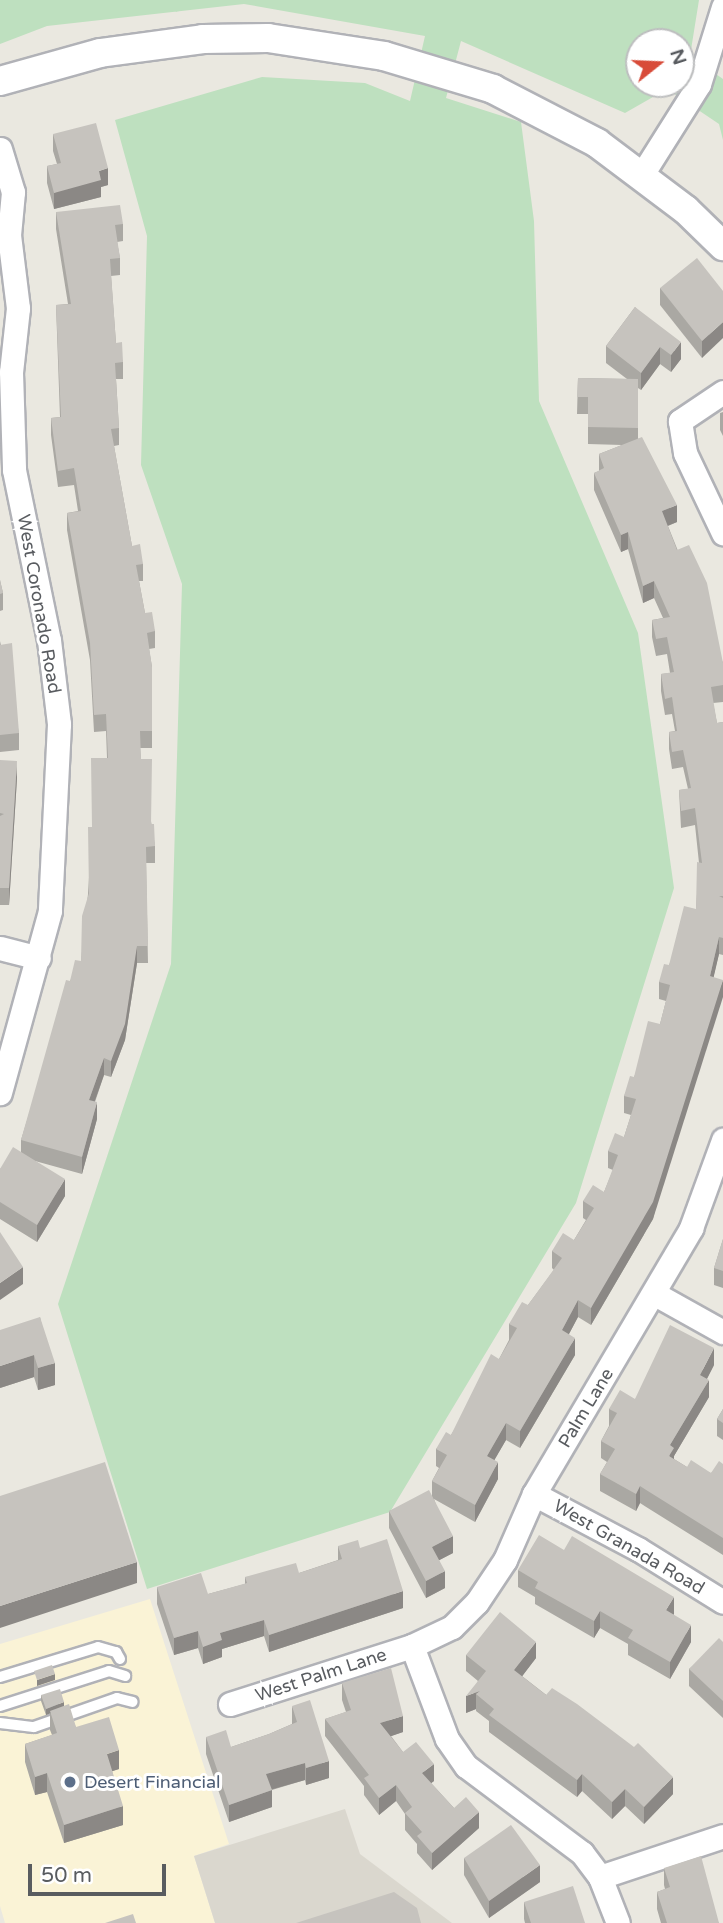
<!DOCTYPE html>
<style>
body{margin:0}
#map{position:relative;width:723px;height:1923px;overflow:hidden;background:#eae8e0;font-family:"Varela Round",sans-serif}
div>[style]{position:absolute}
.commercial>*{inset:0;background:#faf3d6}
.education>*{inset:0;background:#dad7ce}
.green>*{inset:0;background:#bee0bf}
.roads{filter:drop-shadow(2px 0 #b1b2b7) drop-shadow(-2px 0 #b1b2b7) drop-shadow(0 2px #b1b2b7) drop-shadow(0 -2px #b1b2b7)}
.service>*{height:10px;margin:-5px;padding:0 5px;transform-origin:5px;border-radius:5px;background:#fff}
.minor>*{height:23px;margin:-11.5px;padding:0 11.5px;transform-origin:11.5px;border-radius:11.5px;background:#fff}
.tertiary>*{height:28px;margin:-14px;padding:0 14px;transform-origin:14px;border-radius:14px;background:#fff}
.wall>*{inset:0;background:#aaa8a3}
.shaded-wall>*{inset:0;background:#8b8885}
.building>*{inset:0;background:#c6c3be}
.dots>*{width:19px;height:19px;translate:-50% -50%;box-sizing:border-box;border:4px solid #fff;border-radius:50%}
span{translate:-50% -50%;white-space:nowrap;text-align:center;line-height:1.15;-webkit-text-stroke:6px #fff;paint-order:stroke}
.street-label{font-size:18px;color:#595c60}
.service-label{font-size:18px;color:#4e5e75}
.left{translate:0 -50%;text-align:left}
.north{position:absolute;left:625px;top:28px;width:70px;height:70px;box-sizing:border-box;background:#fff;border:2px solid #bdbebf;border-radius:50%;rotate:72deg;font-size:19px;font-weight:700;line-height:28px;text-align:center;color:#595c60}
.north::after{content:'';display:block;margin:auto;width:24px;height:32px;background:#d84b39;clip-path:polygon(50% 0,100% 100%,50% 72%,0 100%)}
.scale{position:absolute;left:28px;top:1864px;width:138px;height:32px;box-sizing:border-box;border:4px solid #595c60;border-top:0;padding-left:9px;font-size:21px;line-height:24px;white-space:nowrap;color:#595c60;-webkit-text-stroke:5px #fff;paint-order:stroke}
</style>
<div id="map">
<div class="commercial">
<i style="clip-path:polygon(150px 1599px,229px 1844px,194px 1856px,215px 1923px,5px 1923px,0 1906px,0 1644px)"></i>
</div>
<div class="education">
<i style="clip-path:polygon(345px 1809px,360px 1854px,452px 1923px,215px 1923px,194px 1856px)"></i>
</div>
<div class="green">
<i style="clip-path:polygon(evenodd,0 0,699px 0,690px 56px,723px 79px,723px 140px,719px 124px,667px 89px,625px 113px,461px 41px,446px 98px,521px 122px,534px 221px,539px 401px,638px 633px,674px 888px,576px 1203px,390px 1512px,147px 1589px,58px 1304px,171px 964px,182px 584px,141px 465px,147px 236px,115px 120px,262px 77px,365px 83px,410px 101px,425px 36px,244px 4px,47px 26px,0 44px,0 0,639px 42px,681px 42px,681px 84px,639px 84px,639px 42px)"></i>
</div>
<div class="roads">
<div class="service">
<i style="left:0;top:1677px;width:102px;rotate:-17deg"></i>
<i style="left:98px;top:1647px;width:19px;rotate:16deg"></i>
<i style="left:116px;top:1652px;width:8px;rotate:60deg"></i>
<i style="left:0;top:1706px;width:114px;rotate:-17.8deg"></i>
<i style="left:109px;top:1671px;width:17px;rotate:17deg"></i>
<i style="left:0;top:1723px;width:34px;rotate:7deg"></i>
<i style="left:34px;top:1727px;width:88px;rotate:-19.3deg"></i>
<i style="left:117px;top:1698px;width:16px;rotate:14deg"></i>
</div>
<div class="minor">
<i style="left:0;top:149px;width:45px;rotate:73.2deg"></i>
<i style="left:13px;top:192px;width:43px;rotate:95.3deg"></i>
<i style="left:9px;top:235px;width:74px;rotate:83deg"></i>
<i style="left:18px;top:308px;width:64px;rotate:96.2deg"></i>
<i style="left:11px;top:372px;width:98px;rotate:88.2deg"></i>
<i style="left:14px;top:470px;width:174px;rotate:78.4deg"></i>
<i style="left:49px;top:640px;width:85px;rotate:83.2deg"></i>
<i style="left:59px;top:724px;width:187px;rotate:92.8deg"></i>
<i style="left:50px;top:911px;width:189px;rotate:105.4deg"></i>
<i style="left:641px;top:176px;width:109px;rotate:-57.8deg"></i>
<i style="left:699px;top:84px;width:81px;rotate:-72.7deg"></i>
<i style="left:723px;top:392px;width:52px;rotate:146deg"></i>
<i style="left:680px;top:421px;width:32px;rotate:81deg"></i>
<i style="left:685px;top:453px;width:89px;rotate:64.6deg"></i>
<i style="left:0;top:948px;width:40px;rotate:14.4deg"></i>
<i style="left:655px;top:1294px;width:78px;rotate:29.2deg"></i>
<i style="left:534px;top:1494px;width:118px;rotate:27.9deg"></i>
<i style="left:638px;top:1549px;width:100px;rotate:31.9deg"></i>
<i style="left:412px;top:1646px;width:99px;rotate:69.4deg"></i>
<i style="left:447px;top:1739px;width:33px;rotate:55deg"></i>
<i style="left:466px;top:1766px;width:145px;rotate:36.9deg"></i>
<i style="left:582px;top:1853px;width:30px;rotate:53deg"></i>
<i style="left:600px;top:1877px;width:49px;rotate:68.6deg"></i>
<i style="left:230px;top:1704px;width:191px;rotate:-17.7deg"></i>
<i style="left:412px;top:1646px;width:44px;rotate:-25.4deg"></i>
<i style="left:452px;top:1627px;width:35px;rotate:-45deg"></i>
<i style="left:477px;top:1602px;width:50px;rotate:-56.3deg"></i>
<i style="left:505px;top:1560px;width:72px;rotate:-66.3deg"></i>
<i style="left:534px;top:1494px;width:309px;rotate:-59.4deg"></i>
<i style="left:691px;top:1228px;width:94px;rotate:-70deg"></i>
<i style="left:600px;top:1877px;width:130px;rotate:-18.4deg"></i>
</div>
<div class="tertiary">
<i style="left:0;top:81px;width:104px;rotate:-15.6deg"></i>
<i style="left:100px;top:53px;width:104px;rotate:-7.7deg"></i>
<i style="left:203px;top:39px;width:65px;rotate:-0.9deg"></i>
<i style="left:268px;top:38px;width:117px;rotate:8.8deg"></i>
<i style="left:384px;top:56px;width:114px;rotate:16.8deg"></i>
<i style="left:493px;top:89px;width:117px;rotate:27.4deg"></i>
<i style="left:597px;top:143px;width:111px;rotate:37deg"></i>
<i style="left:686px;top:210px;width:52px;rotate:44.2deg"></i>
</div>
</div>
<div class="wall">
<i style="clip-path:polygon(53px 134px,108px 185px,101px 187px,101px 197px,54px 209px,47px 183px,47px 166px,57px 164px,53px 151px)"></i>
<i style="clip-path:polygon(56px 212px,123px 224px,123px 241px,117px 242px,120px 258px,120px 275px,111px 276px,116px 343px,123px 362px,123px 379px,116px 379px,119px 428px,119px 445px,114px 446px,132px 546px,143px 564px,143px 581px,139px 581px,145px 613px,155px 631px,155px 648px,149px 649px,152px 667px,152px 748px,140px 748px,141px 759px,155px 846px,155px 863px,146px 863px,148px 963px,137px 963px,125px 1040px,111px 1077px,104px 1075px,95px 1102px,97px 1119px,82px 1174px,35px 1161px,65px 1196px,37px 1242px,0 1219px,0 1169px,21px 1152px,21px 1140px,70px 981px,81px 961px,88px 894px,92px 827px,107px 758px,106px 731px,94px 732px,90px 660px,67px 530px,67px 513px,78px 511px,74px 485px,58px 487px,51px 435px,51px 418px,60px 417px,56px 305px,68px 304px,56px 229px)"></i>
<i style="clip-path:polygon(660px 288px,723px 291px,702px 358px,660px 305px)"></i>
<i style="clip-path:polygon(635px 307px,681px 359px,671px 372px,660px 364px,641px 390px,638px 388px,638px 438px,677px 522px,668px 526px,723px 663px,723px 702px,713px 703px,717px 723px,723px 722px,723px 955px,719px 954px,653px 1219px,591px 1325px,578px 1317px,569px 1334px,575px 1355px,520px 1448px,506px 1440px,494px 1460px,498px 1479px,475px 1522px,434px 1499px,453px 1553px,439px 1560px,445px 1588px,426px 1598px,389px 1528px,389px 1511px,432px 1496px,432px 1481px,439px 1468px,436px 1466px,436px 1449px,451px 1435px,499px 1359px,509px 1340px,509px 1324px,528px 1305px,554px 1270px,552px 1268px,552px 1251px,574px 1240px,586px 1220px,583px 1218px,583px 1201px,604px 1192px,613px 1170px,608px 1168px,608px 1151px,624px 1137px,631px 1115px,624px 1113px,624px 1096px,634px 1077px,660px 1024px,666px 1001px,659px 999px,659px 982px,669px 965px,696px 909px,699px 863px,695px 825px,681px 828px,679px 790px,688px 789px,683px 767px,672px 769px,669px 749px,669px 732px,675px 731px,672px 714px,665px 715px,661px 691px,661px 674px,670px 673px,667px 654px,656px 656px,652px 637px,652px 620px,663px 618px,654px 598px,643px 603px,628px 549px,621px 552px,594px 490px,594px 473px,599px 471px,599px 454px,622px 445px,588px 444px,588px 414px,577px 414px,578px 378px,627px 379px,606px 363px,606px 346px)"></i>
<i style="clip-path:polygon(723px 412px,723px 436px,720px 430px,720px 413px)"></i>
<i style="clip-path:polygon(0 580px,3px 593px,3px 610px,0 611px)"></i>
<i style="clip-path:polygon(0 641px,19px 733px,19px 750px,0 752px)"></i>
<i style="clip-path:polygon(0 760px,17px 778px,9px 905px,0 905px)"></i>
<i style="clip-path:polygon(723px 1239px,723px 1288px,714px 1285px,714px 1268px)"></i>
<i style="clip-path:polygon(40px 1317px,55px 1385px,38px 1390px,34px 1377px,0 1388px)"></i>
<i style="clip-path:polygon(714px 1365px,707px 1379px,709px 1397px,674px 1456px,674px 1459px,687px 1467px,711px 1473px,723px 1464px,723px 1555px,640px 1503px,636px 1511px,600px 1491px,600px 1474px,607px 1462px,601px 1458px,601px 1441px,609px 1426px,609px 1409px,635px 1399px)"></i>
<i style="clip-path:polygon(723px 1409px,723px 1440px,717px 1436px,717px 1419px)"></i>
<i style="clip-path:polygon(338px 1546px,360px 1548px,403px 1608px,269px 1652px,264px 1636px,222px 1649px,222px 1657px,203px 1664px,198px 1648px,174px 1655px,157px 1604px,157px 1587px,208px 1594px,245px 1584px,245px 1577px,299px 1573px,338px 1560px)"></i>
<i style="clip-path:polygon(518px 1570px,674px 1614px,673px 1615px,691px 1642px,670px 1679px,628px 1655px,628px 1644px,600px 1628px,594px 1638px,535px 1604px,535px 1597px,518px 1587px)"></i>
<i style="clip-path:polygon(723px 1642px,723px 1718px,689px 1686px,689px 1669px)"></i>
<i style="clip-path:polygon(466px 1655px,536px 1658px,522px 1676px,673px 1794px,644px 1824px,625px 1806px,612px 1819px,582px 1791px,577px 1797px,489px 1732px,489px 1721px,476px 1711px,476px 1709px,466px 1713px,478px 1681px,466px 1671px)"></i>
<i style="clip-path:polygon(342px 1683px,403px 1732px,391px 1736px,403px 1752px,434px 1781px,431px 1783px,454px 1808px,479px 1828px,432px 1870px,417px 1853px,417px 1844px,405px 1830px,405px 1814px,396px 1801px,379px 1815px,364px 1795px,364px 1786px,325px 1736px,325px 1719px,346px 1712px,342px 1700px)"></i>
<i style="clip-path:polygon(41px 1695px,64px 1706px,76px 1727px,119px 1769px,112px 1771px,123px 1825px,64px 1843px,47px 1792px,35px 1795px,25px 1762px,25px 1744px,52px 1735px,50px 1730px,50px 1713px,46px 1715px,41px 1701px)"></i>
<i style="clip-path:polygon(292px 1706px,329px 1778px,306px 1785px,305px 1780px,272px 1790px,272px 1807px,229px 1822px,206px 1754px,206px 1737px,231px 1747px,269px 1734px,292px 1724px)"></i>
<i style="clip-path:polygon(464px 1858px,540px 1882px,489px 1918px,464px 1875px)"></i>
<i style="clip-path:polygon(664px 1868px,719px 1923px,661px 1923px,657px 1909px,657px 1892px,665px 1889px,664px 1885px)"></i>
<i style="clip-path:polygon(524px 1902px,585px 1923px,525px 1923px,524px 1919px)"></i>
</div>
<div class="shaded-wall">
<i style="clip-path:polygon(108px 168px,108px 185px,101px 187px,101px 197px,54px 209px,54px 193px,99px 171px)"></i>
<i style="clip-path:polygon(723px 322px,723px 338px,702px 358px,702px 341px)"></i>
<i style="clip-path:polygon(681px 342px,681px 359px,671px 372px,671px 355px)"></i>
<i style="clip-path:polygon(660px 347px,660px 364px,641px 390px,641px 373px)"></i>
<i style="clip-path:polygon(677px 505px,677px 522px,662px 528px,662px 511px)"></i>
<i style="clip-path:polygon(628px 532px,628px 549px,621px 552px,621px 535px)"></i>
<i style="clip-path:polygon(654px 581px,654px 598px,643px 603px,643px 586px)"></i>
<i style="clip-path:polygon(17px 761px,17px 778px,9px 905px,9px 888px)"></i>
<i style="clip-path:polygon(719px 937px,719px 954px,710px 993px,710px 976px)"></i>
<i style="clip-path:polygon(137px 946px,137px 963px,125px 1040px,111px 1077px,111px 1061px)"></i>
<i style="clip-path:polygon(723px 980px,723px 997px,653px 1219px,591px 1325px,591px 1308px)"></i>
<i style="clip-path:polygon(104px 1058px,104px 1075px,89px 1117px,89px 1100px)"></i>
<i style="clip-path:polygon(97px 1102px,97px 1119px,82px 1174px,82px 1157px)"></i>
<i style="clip-path:polygon(65px 1179px,65px 1196px,37px 1242px,37px 1225px)"></i>
<i style="clip-path:polygon(23px 1267px,23px 1284px,0 1300px,0 1283px)"></i>
<i style="clip-path:polygon(578px 1300px,578px 1317px,562px 1347px,562px 1330px)"></i>
<i style="clip-path:polygon(575px 1338px,575px 1355px,520px 1448px,520px 1431px)"></i>
<i style="clip-path:polygon(714px 1348px,714px 1365px,700px 1392px,700px 1375px)"></i>
<i style="clip-path:polygon(34px 1355px,34px 1377px,0 1388px,0 1366px)"></i>
<i style="clip-path:polygon(55px 1363px,55px 1385px,38px 1390px,38px 1368px)"></i>
<i style="clip-path:polygon(709px 1380px,709px 1397px,674px 1456px,674px 1465px,669px 1473px,670px 1445px)"></i>
<i style="clip-path:polygon(506px 1423px,506px 1440px,487px 1473px,487px 1456px)"></i>
<i style="clip-path:polygon(498px 1462px,498px 1479px,475px 1522px,475px 1505px)"></i>
<i style="clip-path:polygon(640px 1486px,640px 1503px,636px 1511px,636px 1494px)"></i>
<i style="clip-path:polygon(453px 1536px,453px 1553px,432px 1564px,432px 1547px)"></i>
<i style="clip-path:polygon(137px 1562px,137px 1583px,0 1628px,0 1606px)"></i>
<i style="clip-path:polygon(445px 1571px,445px 1588px,426px 1598px,426px 1581px)"></i>
<i style="clip-path:polygon(403px 1591px,403px 1608px,269px 1652px,269px 1635px)"></i>
<i style="clip-path:polygon(674px 1597px,674px 1614px,666px 1627px,666px 1610px)"></i>
<i style="clip-path:polygon(600px 1611px,600px 1628px,594px 1638px,594px 1621px)"></i>
<i style="clip-path:polygon(264px 1620px,264px 1636px,222px 1649px,222px 1657px,203px 1664px,203px 1647px,220px 1633px)"></i>
<i style="clip-path:polygon(691px 1625px,691px 1642px,670px 1679px,670px 1662px)"></i>
<i style="clip-path:polygon(198px 1631px,198px 1648px,174px 1655px,174px 1638px)"></i>
<i style="clip-path:polygon(536px 1642px,536px 1658px,514px 1687px,514px 1670px)"></i>
<i style="clip-path:polygon(55px 1674px,55px 1680px,37px 1686px,37px 1680px)"></i>
<i style="clip-path:polygon(480px 1691px,476px 1694px,476px 1709px,466px 1713px,466px 1696px)"></i>
<i style="clip-path:polygon(64px 1702px,64px 1708px,46px 1715px,46px 1709px)"></i>
<i style="clip-path:polygon(403px 1716px,403px 1732px,380px 1740px,380px 1723px)"></i>
<i style="clip-path:polygon(119px 1750px,119px 1769px,107px 1773px,107px 1754px)"></i>
<i style="clip-path:polygon(329px 1761px,329px 1778px,306px 1785px,306px 1768px)"></i>
<i style="clip-path:polygon(305px 1763px,305px 1780px,266px 1791px,266px 1774px)"></i>
<i style="clip-path:polygon(434px 1764px,434px 1781px,422px 1790px,422px 1773px)"></i>
<i style="clip-path:polygon(47px 1773px,47px 1792px,35px 1795px,35px 1777px)"></i>
<i style="clip-path:polygon(582px 1774px,582px 1791px,577px 1797px,577px 1780px)"></i>
<i style="clip-path:polygon(673px 1777px,673px 1794px,644px 1824px,644px 1807px)"></i>
<i style="clip-path:polygon(396px 1785px,396px 1801px,379px 1815px,379px 1798px)"></i>
<i style="clip-path:polygon(625px 1789px,625px 1806px,612px 1819px,612px 1802px)"></i>
<i style="clip-path:polygon(272px 1790px,272px 1807px,229px 1822px,229px 1805px)"></i>
<i style="clip-path:polygon(123px 1806px,123px 1825px,64px 1843px,64px 1825px)"></i>
<i style="clip-path:polygon(479px 1812px,479px 1828px,432px 1870px,432px 1853px)"></i>
<i style="clip-path:polygon(540px 1865px,540px 1882px,489px 1918px,489px 1901px)"></i>
</div>
<div class="building">
<i style="clip-path:polygon(96px 123px,108px 168px,99px 171px,101px 180px,54px 193px,47px 166px,61px 163px,53px 134px)"></i>
<i style="clip-path:polygon(120px 205px,123px 224px,115px 225px,120px 258px,110px 259px,116px 343px,122px 342px,123px 362px,115px 363px,119px 428px,111px 429px,132px 546px,140px 544px,143px 564px,136px 565px,145px 613px,152px 612px,155px 631px,147px 633px,152px 667px,152px 731px,140px 731px,141px 759px,152px 759px,151px 824px,154px 824px,155px 846px,146px 847px,148px 946px,137px 946px,125px 1024px,111px 1061px,104px 1058px,89px 1100px,97px 1102px,82px 1157px,21px 1140px,66px 980px,70px 981px,75px 960px,81px 961px,82px 916px,89px 893px,88px 827px,92px 827px,91px 758px,108px 758px,106px 714px,94px 715px,90px 643px,67px 513px,81px 511px,74px 468px,58px 471px,51px 418px,61px 417px,56px 305px,71px 304px,56px 212px)"></i>
<i style="clip-path:polygon(697px 258px,723px 291px,723px 322px,702px 341px,660px 288px)"></i>
<i style="clip-path:polygon(635px 307px,681px 342px,671px 355px,660px 347px,641px 373px,606px 346px)"></i>
<i style="clip-path:polygon(578px 378px,638px 379px,638px 428px,588px 427px,588px 397px,577px 397px)"></i>
<i style="clip-path:polygon(642px 437px,677px 505px,662px 511px,677px 550px,689px 545px,707px 583px,723px 663px,723px 685px,711px 687px,717px 723px,723px 722px,723px 896px,719px 896px,723px 898px,723px 938px,719px 937px,710px 976px,723px 980px,653px 1202px,591px 1308px,578px 1300px,562px 1330px,575px 1338px,520px 1431px,506px 1423px,487px 1456px,498px 1462px,475px 1505px,432px 1481px,447px 1455px,436px 1449px,446px 1432px,451px 1435px,491px 1354px,499px 1359px,517px 1328px,509px 1324px,522px 1302px,528px 1305px,562px 1258px,552px 1251px,563px 1233px,574px 1240px,594px 1208px,583px 1201px,593px 1185px,604px 1192px,618px 1155px,608px 1151px,615px 1133px,624px 1137px,636px 1099px,624px 1096px,630px 1076px,634px 1077px,648px 1021px,660px 1024px,670px 985px,659px 982px,664px 964px,669px 965px,684px 906px,696px 909px,697px 862px,702px 863px,695px 808px,681px 811px,679px 790px,691px 788px,683px 750px,672px 752px,669px 732px,677px 731px,672px 697px,665px 699px,661px 674px,674px 672px,667px 637px,656px 639px,652px 620px,670px 617px,654px 581px,643px 586px,628px 532px,621px 535px,594px 473px,604px 468px,599px 454px)"></i>
<i style="clip-path:polygon(0 580px,3px 593px,0 594px)"></i>
<i style="clip-path:polygon(0 641px,0 645px,12px 643px,19px 733px,0 735px)"></i>
<i style="clip-path:polygon(0 760px,17px 761px,9px 888px,0 888px,0 816px,4px 814px,0 813px)"></i>
<i style="clip-path:polygon(13px 1147px,65px 1179px,37px 1225px,0 1202px,0 1169px)"></i>
<i style="clip-path:polygon(0 1232px,23px 1267px,0 1283px)"></i>
<i style="clip-path:polygon(723px 1239px,723px 1271px,714px 1268px)"></i>
<i style="clip-path:polygon(40px 1317px,55px 1363px,38px 1368px,34px 1355px,0 1366px,0 1330px)"></i>
<i style="clip-path:polygon(670px 1325px,714px 1348px,700px 1375px,709px 1380px,670px 1445px,674px 1448px,669px 1456px,687px 1467px,691px 1460px,711px 1473px,719px 1461px,723px 1464px,723px 1538px,640px 1486px,636px 1494px,600px 1474px,615px 1449px,601px 1441px,617px 1413px,609px 1409px,620px 1390px,635px 1399px)"></i>
<i style="clip-path:polygon(723px 1409px,723px 1423px,717px 1419px)"></i>
<i style="clip-path:polygon(105px 1462px,137px 1562px,0 1606px,0 1496px)"></i>
<i style="clip-path:polygon(429px 1490px,453px 1536px,432px 1547px,445px 1571px,426px 1581px,389px 1511px)"></i>
<i style="clip-path:polygon(539px 1535px,564px 1550px,572px 1536px,674px 1597px,666px 1610px,691px 1625px,670px 1662px,628px 1638px,633px 1630px,600px 1611px,594px 1621px,535px 1588px,538px 1582px,518px 1570px)"></i>
<i style="clip-path:polygon(387px 1539px,403px 1591px,269px 1635px,264px 1620px,220px 1633px,222px 1640px,203px 1647px,198px 1631px,174px 1638px,157px 1587px,201px 1573px,208px 1594px,247px 1583px,245px 1577px,270px 1570px,296px 1563px,299px 1573px,342px 1559px,338px 1546px,358px 1540px,360px 1548px)"></i>
<i style="clip-path:polygon(500px 1612px,536px 1642px,514px 1670px,546px 1695px,552px 1688px,577px 1704px,634px 1747px,638px 1743px,673px 1777px,644px 1807px,625px 1789px,612px 1802px,582px 1774px,577px 1780px,489px 1715px,494px 1709px,476px 1694px,480px 1691px,466px 1696px,486px 1671px,466px 1655px)"></i>
<i style="clip-path:polygon(719px 1638px,723px 1642px,723px 1701px,689px 1669px)"></i>
<i style="clip-path:polygon(52px 1665px,55px 1674px,37px 1680px,34px 1671px)"></i>
<i style="clip-path:polygon(391px 1668px,403px 1716px,380px 1723px,403px 1752px,416px 1742px,434px 1764px,422px 1773px,454px 1808px,466px 1797px,479px 1812px,432px 1853px,417px 1836px,422px 1832px,405px 1813px,412px 1807px,396px 1785px,379px 1798px,364px 1778px,369px 1775px,325px 1719px,351px 1710px,342px 1683px)"></i>
<i style="clip-path:polygon(60px 1689px,64px 1702px,46px 1709px,41px 1695px)"></i>
<i style="clip-path:polygon(310px 1700px,329px 1761px,306px 1768px,305px 1763px,266px 1774px,272px 1790px,229px 1805px,206px 1737px,226px 1730px,231px 1747px,269px 1734px,297px 1722px,292px 1706px)"></i>
<i style="clip-path:polygon(69px 1704px,76px 1727px,109px 1717px,119px 1750px,107px 1754px,123px 1806px,64px 1825px,47px 1773px,35px 1777px,25px 1744px,57px 1733px,50px 1711px)"></i>
<i style="clip-path:polygon(511px 1825px,540px 1865px,489px 1901px,464px 1858px)"></i>
<i style="clip-path:polygon(701px 1856px,719px 1923px,667px 1923px,657px 1892px,670px 1887px,664px 1868px)"></i>
<i style="clip-path:polygon(573px 1886px,585px 1923px,531px 1923px,524px 1902px)"></i>
<i style="clip-path:polygon(394px 1892px,417px 1908px,421px 1923px,296px 1923px)"></i>
<i style="clip-path:polygon(133px 1914px,136px 1923px,105px 1923px)"></i>
</div>
<div class="dots">
<i style="left:70px;top:1782px;background:#5c6f8a"></i>
</div>
<div class="street-label">
<span style="left:39px;top:604px;rotate:80deg">West Coronado Road</span>
<span style="left:586px;top:1408px;rotate:-59deg">Palm Lane</span>
<span style="left:629px;top:1547px;rotate:30deg">West Granada Road</span>
<span style="left:321px;top:1675px;rotate:-18deg">West Palm Lane</span>
</div>
<div class="service-label">
<span class="left" style="left:84px;top:1782px">Desert Financial</span>
</div>
<div class="north">N</div>
<div class="scale">50 m</div>
</div>
